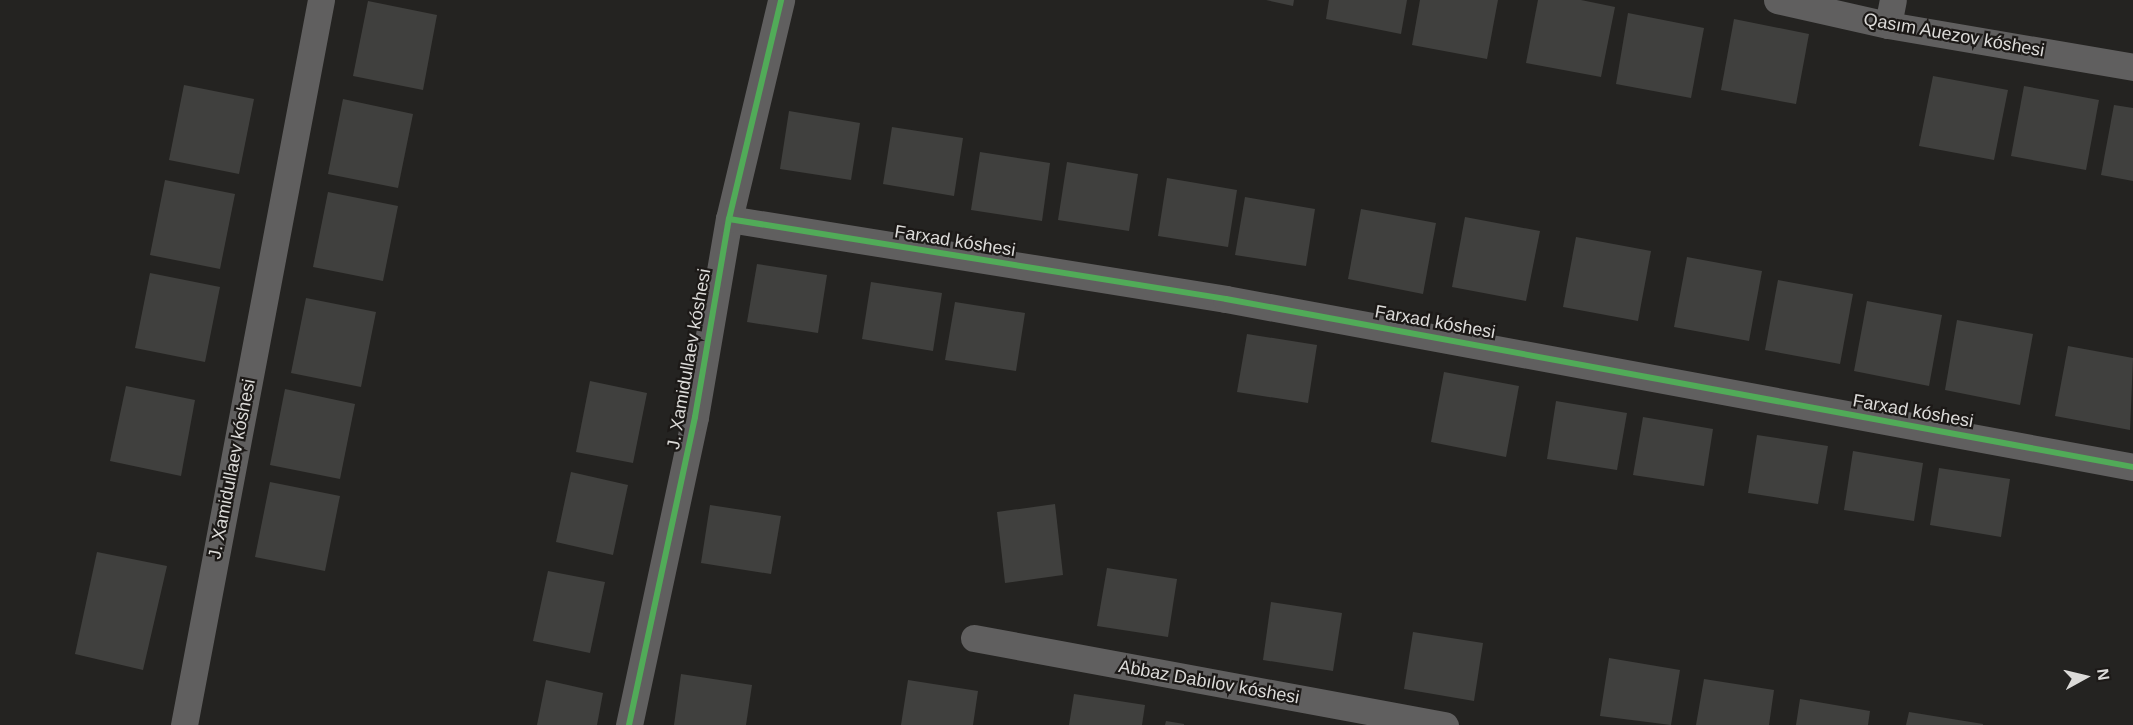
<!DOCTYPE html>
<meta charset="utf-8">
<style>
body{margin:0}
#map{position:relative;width:2133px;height:725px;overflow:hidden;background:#242321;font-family:Helvetica,sans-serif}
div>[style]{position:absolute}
.building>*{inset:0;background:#40403e}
.street>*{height:27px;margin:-13.5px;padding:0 13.5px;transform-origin:13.5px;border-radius:13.5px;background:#605f5f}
.cycleway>*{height:6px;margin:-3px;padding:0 3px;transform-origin:3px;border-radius:3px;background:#51ab58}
span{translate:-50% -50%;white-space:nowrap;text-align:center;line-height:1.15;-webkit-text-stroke:4.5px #1c1917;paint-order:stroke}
.street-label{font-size:18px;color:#dcdbd9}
.north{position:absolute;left:2055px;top:647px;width:60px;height:60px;-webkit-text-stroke:4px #1c1917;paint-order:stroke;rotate:82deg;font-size:16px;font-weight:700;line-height:24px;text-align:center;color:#dcdbd9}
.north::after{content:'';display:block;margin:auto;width:21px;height:27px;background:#dcdbd9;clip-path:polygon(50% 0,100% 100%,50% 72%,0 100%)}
</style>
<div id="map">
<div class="building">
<i style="clip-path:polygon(1266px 0,1294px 0,1293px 6px)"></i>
<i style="clip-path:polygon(1329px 0,1407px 0,1401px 34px,1326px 19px)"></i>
<i style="clip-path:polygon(1420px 0,1498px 0,1487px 59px,1412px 45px)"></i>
<i style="clip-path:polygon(1538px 0,1581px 0,1615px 7px,1601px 77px,1526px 63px)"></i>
<i style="clip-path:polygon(368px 1px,437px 15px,423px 90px,353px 76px)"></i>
<i style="clip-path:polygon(1628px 13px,1704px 28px,1691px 98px,1616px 84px)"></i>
<i style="clip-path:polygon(1734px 19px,1809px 34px,1796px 104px,1721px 90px)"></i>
<i style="clip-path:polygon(1933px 76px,2008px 90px,1994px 160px,1919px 146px)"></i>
<i style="clip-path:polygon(184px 85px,254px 99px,239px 174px,169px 160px)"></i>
<i style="clip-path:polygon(2024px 86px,2099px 100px,2086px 170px,2011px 156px)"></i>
<i style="clip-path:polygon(343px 99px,413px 114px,398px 188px,328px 174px)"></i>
<i style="clip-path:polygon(2114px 105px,2133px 108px,2133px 181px,2101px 175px)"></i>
<i style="clip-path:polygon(789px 111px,860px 123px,851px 180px,780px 169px)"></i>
<i style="clip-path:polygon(892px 127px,963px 138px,954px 196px,883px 184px)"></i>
<i style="clip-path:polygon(980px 152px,1050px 163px,1042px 221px,971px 210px)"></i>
<i style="clip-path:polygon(1067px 162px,1138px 174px,1129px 231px,1058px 220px)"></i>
<i style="clip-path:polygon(1167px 178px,1237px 190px,1228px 247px,1158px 236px)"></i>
<i style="clip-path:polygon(165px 180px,235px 194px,220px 269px,150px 255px)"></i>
<i style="clip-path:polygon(328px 192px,398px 206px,383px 281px,313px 267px)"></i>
<i style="clip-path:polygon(1245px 197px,1315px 209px,1306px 266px,1235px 255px)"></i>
<i style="clip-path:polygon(1361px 209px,1436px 223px,1423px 294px,1348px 279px)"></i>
<i style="clip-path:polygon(1465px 217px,1540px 231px,1526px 301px,1452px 287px)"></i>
<i style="clip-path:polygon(1576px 237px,1651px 251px,1638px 321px,1563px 307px)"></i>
<i style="clip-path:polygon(1687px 257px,1762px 271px,1749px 341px,1674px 327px)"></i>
<i style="clip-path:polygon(757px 264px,827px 275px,818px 333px,747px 322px)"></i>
<i style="clip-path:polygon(150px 273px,220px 287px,205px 362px,135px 348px)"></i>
<i style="clip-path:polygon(1778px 280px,1853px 294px,1840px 364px,1765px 350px)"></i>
<i style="clip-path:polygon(871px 282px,942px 293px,933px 351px,862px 339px)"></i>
<i style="clip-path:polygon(306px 298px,376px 312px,361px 387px,291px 373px)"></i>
<i style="clip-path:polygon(1867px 301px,1942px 315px,1929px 386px,1854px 371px)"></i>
<i style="clip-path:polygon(955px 302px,1025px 313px,1016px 371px,945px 360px)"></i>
<i style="clip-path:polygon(1957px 320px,2033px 334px,2020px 405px,1945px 390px)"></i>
<i style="clip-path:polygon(1247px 334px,1317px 345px,1308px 403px,1237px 392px)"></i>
<i style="clip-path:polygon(2068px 346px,2133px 358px,2130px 430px,2055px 416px)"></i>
<i style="clip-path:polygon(1444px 372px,1519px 386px,1506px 457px,1431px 442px)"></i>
<i style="clip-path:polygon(590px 381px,647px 393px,633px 463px,576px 452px)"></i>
<i style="clip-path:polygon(126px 386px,195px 400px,181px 476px,110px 461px)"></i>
<i style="clip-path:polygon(285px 389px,355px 404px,340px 479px,270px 465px)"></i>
<i style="clip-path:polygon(1556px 401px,1627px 413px,1617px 470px,1547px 459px)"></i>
<i style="clip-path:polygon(1643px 417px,1713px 429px,1704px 486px,1633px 475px)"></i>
<i style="clip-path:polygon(1757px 435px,1828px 446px,1818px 504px,1748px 493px)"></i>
<i style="clip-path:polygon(1853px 451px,1923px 463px,1914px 521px,1844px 510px)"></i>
<i style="clip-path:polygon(1939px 468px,2010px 479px,2001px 537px,1930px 525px)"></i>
<i style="clip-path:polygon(571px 472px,628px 485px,613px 555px,556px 542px)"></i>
<i style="clip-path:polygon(270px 482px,340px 496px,325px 571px,255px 557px)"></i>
<i style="clip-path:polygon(1055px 504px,1063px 575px,1005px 583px,997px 512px)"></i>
<i style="clip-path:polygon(710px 505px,781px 516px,771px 574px,701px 563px)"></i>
<i style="clip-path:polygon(97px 552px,167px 566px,143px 670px,75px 654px)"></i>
<i style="clip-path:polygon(1107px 568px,1177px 579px,1168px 637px,1097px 626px)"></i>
<i style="clip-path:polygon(548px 571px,605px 582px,590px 653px,533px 641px)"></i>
<i style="clip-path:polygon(1271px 602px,1342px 613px,1333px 671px,1263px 660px)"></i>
<i style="clip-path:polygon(1413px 632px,1483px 643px,1474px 701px,1404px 689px)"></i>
<i style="clip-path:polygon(1609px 658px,1680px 670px,1671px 725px,1600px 716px)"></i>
<i style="clip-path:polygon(681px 674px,752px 685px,746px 725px,674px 725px)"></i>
<i style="clip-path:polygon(1704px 679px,1774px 690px,1769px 725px,1696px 725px)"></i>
<i style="clip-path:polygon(546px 680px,603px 693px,597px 725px,537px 725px)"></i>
<i style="clip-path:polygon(908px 680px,978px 691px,973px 725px,901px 725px)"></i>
<i style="clip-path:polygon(1074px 694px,1145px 705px,1142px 725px,1069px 725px)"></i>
<i style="clip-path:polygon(1800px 699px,1870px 711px,1868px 725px,1796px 725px)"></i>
<i style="clip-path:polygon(1909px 712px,1983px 724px,1983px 725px,1906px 725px)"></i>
<i style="clip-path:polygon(1166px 721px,1184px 724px,1184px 725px,1165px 725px)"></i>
</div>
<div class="street">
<i style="left:1777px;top:0;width:114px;rotate:12.7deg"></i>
<i style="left:1888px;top:25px;width:249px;rotate:9.7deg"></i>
<i style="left:1888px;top:25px;width:25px;rotate:-79deg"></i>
<i style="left:729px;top:219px;width:503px;rotate:9.14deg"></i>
<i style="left:1226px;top:299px;width:922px;rotate:10.49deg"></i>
<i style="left:974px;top:638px;width:479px;rotate:10.5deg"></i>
<i style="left:184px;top:725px;width:738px;rotate:-79.3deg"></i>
<i style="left:629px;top:725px;width:315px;rotate:-77.9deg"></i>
<i style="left:695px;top:417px;width:201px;rotate:-80.3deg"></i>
<i style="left:729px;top:219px;width:225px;rotate:-76.6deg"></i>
</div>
<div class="cycleway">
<i style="left:729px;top:219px;width:503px;rotate:9.14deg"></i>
<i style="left:1226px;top:299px;width:922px;rotate:10.49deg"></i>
<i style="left:629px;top:725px;width:315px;rotate:-77.9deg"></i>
<i style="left:695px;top:417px;width:201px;rotate:-80.3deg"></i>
<i style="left:729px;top:219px;width:225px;rotate:-76.6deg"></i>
</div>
<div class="street-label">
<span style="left:1954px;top:35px;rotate:10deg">Qasım Auezov kóshesi</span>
<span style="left:955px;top:241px;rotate:9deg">Farxad kóshesi</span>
<span style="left:1435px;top:322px;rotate:10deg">Farxad kóshesi</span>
<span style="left:689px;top:359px;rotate:-80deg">J. Xamidullaev kóshesi</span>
<span style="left:1913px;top:411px;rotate:10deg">Farxad kóshesi</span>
<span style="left:232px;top:469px;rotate:-79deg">J. Xamidullaev kóshesi</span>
<span style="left:1209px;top:682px;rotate:10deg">Abbaz Dabılov kóshesi</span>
</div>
<div class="north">N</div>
</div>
